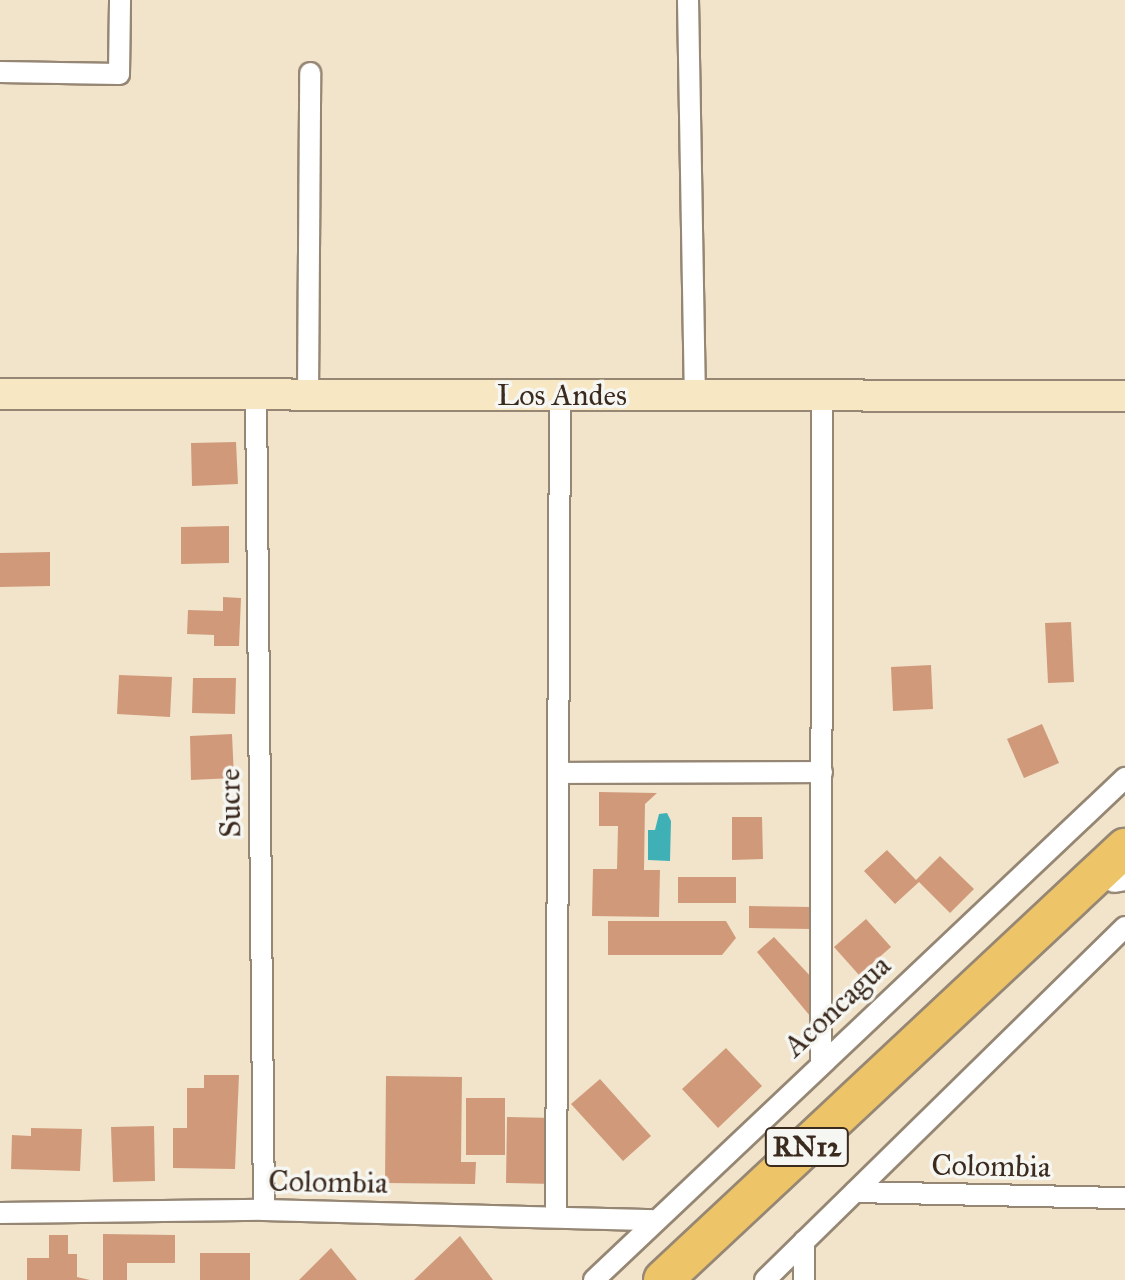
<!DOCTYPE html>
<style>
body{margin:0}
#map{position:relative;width:1125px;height:1280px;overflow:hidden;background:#f1e4cb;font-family:"IM FELL Great Primer",serif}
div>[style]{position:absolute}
.water>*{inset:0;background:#40b0b7}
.building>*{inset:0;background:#d09a7a}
.roads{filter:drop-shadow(2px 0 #968774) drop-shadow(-2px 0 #968774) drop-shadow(0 2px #968774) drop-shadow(0 -2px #968774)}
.street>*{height:20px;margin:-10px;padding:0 10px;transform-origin:10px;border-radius:10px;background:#fff}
.secondary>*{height:30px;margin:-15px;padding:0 15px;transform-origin:15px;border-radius:15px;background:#f8e7c3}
.highway>*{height:38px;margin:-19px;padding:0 19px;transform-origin:19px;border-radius:19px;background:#eec469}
span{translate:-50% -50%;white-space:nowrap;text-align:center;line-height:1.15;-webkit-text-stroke:7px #f6f6f2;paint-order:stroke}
.shield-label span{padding:2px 6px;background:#f6f6f2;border:2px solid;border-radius:6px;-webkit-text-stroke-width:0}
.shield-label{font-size:28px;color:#3b2a1e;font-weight:700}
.street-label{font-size:30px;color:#3b2a1e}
</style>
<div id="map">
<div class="water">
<i style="clip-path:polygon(667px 813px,671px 821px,670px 861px,648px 860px,648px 830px,655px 830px,659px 814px)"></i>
</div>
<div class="building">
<i style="clip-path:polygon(236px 442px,238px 484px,192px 486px,191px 443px)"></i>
<i style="clip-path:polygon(229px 526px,229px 563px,181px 564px,181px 527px)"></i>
<i style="clip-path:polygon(50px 552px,50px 586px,0 587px,0 553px)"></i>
<i style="clip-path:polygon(223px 597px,241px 598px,239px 646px,214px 646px,214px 635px,187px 634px,188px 610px,223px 611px)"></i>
<i style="clip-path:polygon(1071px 622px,1074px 682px,1048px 683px,1045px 623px)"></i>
<i style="clip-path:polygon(931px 665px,933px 709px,893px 711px,891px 667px)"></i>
<i style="clip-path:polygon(119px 675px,172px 677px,170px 717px,117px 714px)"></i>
<i style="clip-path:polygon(193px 678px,236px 678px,235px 714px,192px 713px)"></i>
<i style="clip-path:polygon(1042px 724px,1059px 763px,1024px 778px,1007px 739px)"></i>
<i style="clip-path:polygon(232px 734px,234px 778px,191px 780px,190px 736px)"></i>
<i style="clip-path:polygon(599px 792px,657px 793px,645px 804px,644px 870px,660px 870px,659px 917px,592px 916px,593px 869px,617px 869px,618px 826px,599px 826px)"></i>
<i style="clip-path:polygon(732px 817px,762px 817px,763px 859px,732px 860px)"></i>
<i style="clip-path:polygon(887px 850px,916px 880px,940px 856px,974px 889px,950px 913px,919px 882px,895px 904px,864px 871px)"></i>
<i style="clip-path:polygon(678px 877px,736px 877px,736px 903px,678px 903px)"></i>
<i style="clip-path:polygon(749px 906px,811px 907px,811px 929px,749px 928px)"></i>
<i style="clip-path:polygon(866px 919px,891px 947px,859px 975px,834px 947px)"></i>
<i style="clip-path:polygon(608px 921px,726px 921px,736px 938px,722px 955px,608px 955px)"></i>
<i style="clip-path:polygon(774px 937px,813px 979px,810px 1016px,757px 952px)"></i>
<i style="clip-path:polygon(726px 1048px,762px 1086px,718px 1128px,682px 1089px)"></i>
<i style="clip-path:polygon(204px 1075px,239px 1075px,235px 1169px,173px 1168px,173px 1128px,187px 1128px,187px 1088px,204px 1088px)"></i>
<i style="clip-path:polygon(386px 1076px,462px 1077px,461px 1162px,476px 1162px,475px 1184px,385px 1183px)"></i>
<i style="clip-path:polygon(600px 1079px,651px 1136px,623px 1161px,571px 1104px)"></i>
<i style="clip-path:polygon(466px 1098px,505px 1098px,505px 1155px,466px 1155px)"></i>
<i style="clip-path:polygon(507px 1117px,554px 1118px,553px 1184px,506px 1183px)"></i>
<i style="clip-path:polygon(154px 1126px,155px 1181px,113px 1182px,111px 1127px)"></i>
<i style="clip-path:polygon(31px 1128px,82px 1129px,80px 1171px,11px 1169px,12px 1135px,31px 1136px)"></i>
<i style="clip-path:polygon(103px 1234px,175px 1235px,175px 1263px,127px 1263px,127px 1280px,103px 1280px)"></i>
<i style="clip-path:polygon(49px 1235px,68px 1235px,68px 1254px,77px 1254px,77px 1277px,90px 1280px,27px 1280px,27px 1258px,49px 1258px)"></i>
<i style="clip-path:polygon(460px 1236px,493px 1280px,414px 1280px)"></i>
<i style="clip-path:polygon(331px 1248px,357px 1280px,299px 1280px)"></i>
<i style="clip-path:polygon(200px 1253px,250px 1253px,250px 1280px,200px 1280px)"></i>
</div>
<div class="roads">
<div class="street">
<i style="left:688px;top:0;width:394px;rotate:89deg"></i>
<i style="left:0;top:72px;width:119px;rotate:1deg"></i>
<i style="left:119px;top:74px;width:74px;rotate:-89.2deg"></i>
<i style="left:308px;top:394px;width:321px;rotate:-89.6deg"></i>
<i style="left:256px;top:395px;width:815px;rotate:89.44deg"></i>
<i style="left:559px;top:773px;width:263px;rotate:-0.2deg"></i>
<i style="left:1114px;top:882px;width:11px;rotate:-10deg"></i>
<i style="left:821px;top:1062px;width:668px;rotate:-89.91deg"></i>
<i style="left:855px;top:1192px;width:270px;rotate:1.3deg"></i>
<i style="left:0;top:1213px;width:264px;rotate:-0.7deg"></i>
<i style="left:264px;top:1210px;width:392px;rotate:1.5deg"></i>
<i style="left:556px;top:1216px;width:820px;rotate:-89.72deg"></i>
<i style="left:594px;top:1280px;width:731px;rotate:-43.39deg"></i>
<i style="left:765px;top:1280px;width:504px;rotate:-44.44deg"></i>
<i style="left:804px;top:1280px;width:39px;rotate:-90deg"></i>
</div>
<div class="secondary">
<i style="left:0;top:394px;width:1125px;rotate:0.1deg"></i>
</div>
<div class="highway">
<i style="left:663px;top:1280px;width:633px;rotate:-43.08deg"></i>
</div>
</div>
<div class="shield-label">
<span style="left:807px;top:1147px">RN12</span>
</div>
<div class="street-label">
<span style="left:562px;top:395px">Los Andes</span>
<span style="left:230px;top:803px;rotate:-91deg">Sucre</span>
<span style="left:837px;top:1006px;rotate:-43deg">Aconcagua</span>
<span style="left:991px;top:1166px;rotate:1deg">Colombia</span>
<span style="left:328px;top:1182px;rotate:1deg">Colombia</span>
</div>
</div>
